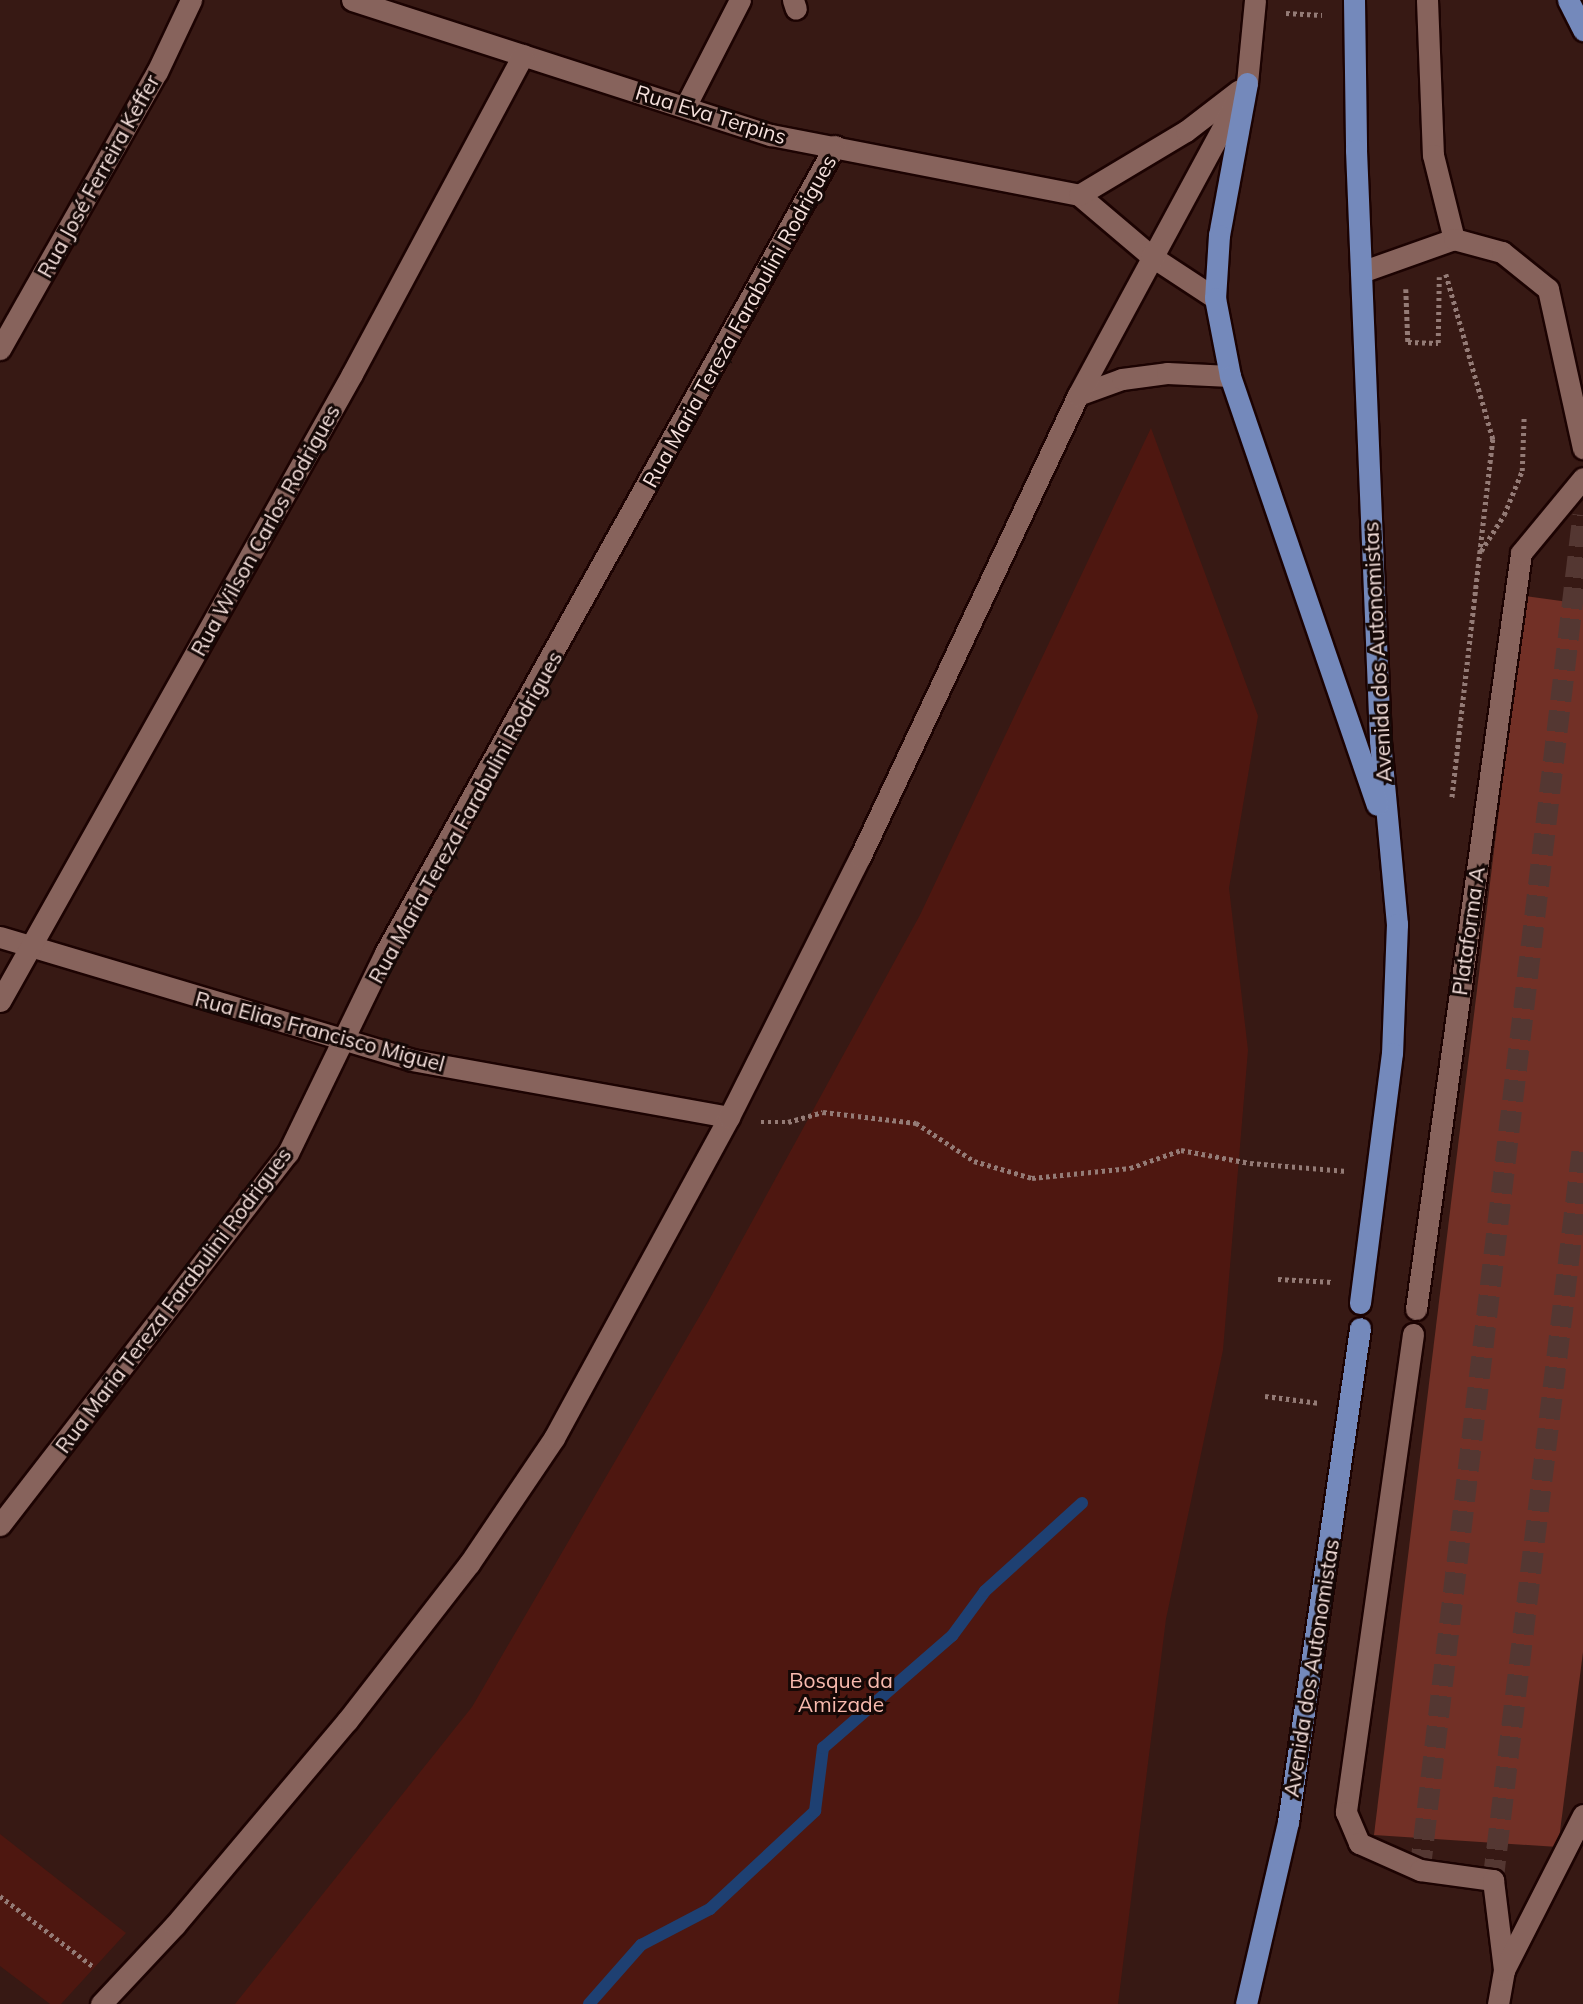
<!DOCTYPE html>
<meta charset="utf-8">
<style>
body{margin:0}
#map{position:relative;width:1583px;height:2004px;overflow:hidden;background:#371914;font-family:Mulish,sans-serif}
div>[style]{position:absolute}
.green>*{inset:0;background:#4e1710}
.stream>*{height:12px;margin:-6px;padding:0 6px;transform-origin:6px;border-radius:6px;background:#1e4072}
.building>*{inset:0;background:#723026}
.minor-tunnel>*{height:21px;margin-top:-10.5px;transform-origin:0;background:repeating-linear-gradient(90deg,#543732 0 21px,transparent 0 31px)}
.path>*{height:4.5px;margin-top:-2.25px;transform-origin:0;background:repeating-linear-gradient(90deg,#947b76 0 3.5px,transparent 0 7px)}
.roads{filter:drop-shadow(2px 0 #1c0302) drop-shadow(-2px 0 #1c0302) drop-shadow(0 2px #1c0302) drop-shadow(0 -2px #1c0302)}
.minor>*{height:21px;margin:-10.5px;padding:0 10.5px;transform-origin:10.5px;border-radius:10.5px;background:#87635c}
.major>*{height:21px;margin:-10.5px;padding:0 10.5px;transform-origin:10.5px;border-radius:10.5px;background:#7489bb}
span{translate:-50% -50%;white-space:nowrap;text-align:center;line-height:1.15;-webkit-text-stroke:6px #150806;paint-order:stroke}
.street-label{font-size:21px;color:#f6e1dd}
.park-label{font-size:21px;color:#f8baae}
</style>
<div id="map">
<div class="green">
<i style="clip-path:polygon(1151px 428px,1258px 716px,1229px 888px,1248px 1050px,1223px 1350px,1166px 1619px,1118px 2004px,235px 2004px,472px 1707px,709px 1300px,920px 915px)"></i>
<i style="clip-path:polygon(0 1834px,126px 1933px,61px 2004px,50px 2004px,0 1966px)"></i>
</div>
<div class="stream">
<i style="left:589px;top:2004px;width:79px;rotate:-48.6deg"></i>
<i style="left:641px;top:1945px;width:78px;rotate:-27.6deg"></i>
<i style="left:710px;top:1909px;width:144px;rotate:-43deg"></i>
<i style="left:815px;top:1811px;width:64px;rotate:-82.8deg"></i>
<i style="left:823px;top:1748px;width:171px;rotate:-41deg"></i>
<i style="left:952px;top:1636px;width:56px;rotate:-53.7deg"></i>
<i style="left:985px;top:1591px;width:131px;rotate:-42.2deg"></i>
</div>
<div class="building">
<i style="clip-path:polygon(1525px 596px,1583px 604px,1583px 1652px,1558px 1847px,1374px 1835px)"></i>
</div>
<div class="minor-tunnel">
<i style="left:1420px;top:1870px;width:1365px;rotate:-83.14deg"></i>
<i style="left:1493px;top:1880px;width:742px;rotate:-83.04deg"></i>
</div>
<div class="path">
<i style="left:1286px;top:13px;width:36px;rotate:3deg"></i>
<i style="left:1446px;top:274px;width:172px;rotate:74.1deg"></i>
<i style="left:1493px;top:439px;width:361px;rotate:96.5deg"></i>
<i style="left:1406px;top:289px;width:53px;rotate:87.8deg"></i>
<i style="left:1408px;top:342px;width:30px;rotate:2deg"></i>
<i style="left:1438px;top:343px;width:66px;rotate:-89.1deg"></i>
<i style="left:1481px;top:551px;width:43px;rotate:-57.4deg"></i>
<i style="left:1504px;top:515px;width:48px;rotate:-67.8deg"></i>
<i style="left:1522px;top:471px;width:56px;rotate:-88deg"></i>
<i style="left:761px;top:1122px;width:27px"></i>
<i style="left:788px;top:1122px;width:36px;rotate:-16deg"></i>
<i style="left:823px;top:1112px;width:94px;rotate:6.7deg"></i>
<i style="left:916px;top:1123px;width:69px;rotate:33.2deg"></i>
<i style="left:974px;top:1161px;width:60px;rotate:16.3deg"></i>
<i style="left:1032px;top:1178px;width:99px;rotate:-5.8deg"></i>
<i style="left:1130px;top:1168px;width:54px;rotate:-19.4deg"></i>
<i style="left:1181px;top:1150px;width:70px;rotate:10.7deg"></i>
<i style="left:1250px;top:1163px;width:97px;rotate:4.7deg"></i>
<i style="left:1278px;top:1279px;width:55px;rotate:3.1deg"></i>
<i style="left:1265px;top:1396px;width:55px;rotate:7.3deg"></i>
<i style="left:0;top:1896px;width:118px;rotate:37.1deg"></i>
</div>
<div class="roads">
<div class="minor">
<i style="left:352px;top:0;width:440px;rotate:17.9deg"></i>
<i style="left:771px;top:135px;width:314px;rotate:11deg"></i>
<i style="left:1079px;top:195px;width:94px;rotate:40.3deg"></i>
<i style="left:1151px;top:256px;width:77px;rotate:33.3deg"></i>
<i style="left:793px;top:0;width:9px;rotate:72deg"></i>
<i style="left:1427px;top:0;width:155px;rotate:87.8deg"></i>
<i style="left:1433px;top:155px;width:87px;rotate:76deg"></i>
<i style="left:685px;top:107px;width:120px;rotate:-62.8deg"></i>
<i style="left:1079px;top:195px;width:125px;rotate:-30.9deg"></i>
<i style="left:1186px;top:131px;width:66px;rotate:-37.6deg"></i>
<i style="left:1361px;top:272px;width:99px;rotate:-19.5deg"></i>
<i style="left:1454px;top:239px;width:50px;rotate:15.2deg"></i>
<i style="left:1502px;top:252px;width:59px;rotate:38.8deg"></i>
<i style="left:1548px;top:289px;width:163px;rotate:77.6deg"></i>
<i style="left:0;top:349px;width:318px;rotate:-60.5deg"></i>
<i style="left:157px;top:72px;width:80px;rotate:-64.7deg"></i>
<i style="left:1078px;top:395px;width:47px;rotate:-20deg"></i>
<i style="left:1122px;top:379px;width:45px;rotate:-7.6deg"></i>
<i style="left:1167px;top:373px;width:63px;rotate:2.7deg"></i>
<i style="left:0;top:937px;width:430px;rotate:16.6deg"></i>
<i style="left:412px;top:1060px;width:322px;rotate:10.2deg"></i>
<i style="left:0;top:1001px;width:719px;rotate:-60.69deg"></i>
<i style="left:352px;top:374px;width:362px;rotate:-61.8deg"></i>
<i style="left:1416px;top:1309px;width:763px;rotate:-82.09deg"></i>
<i style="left:1521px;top:553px;width:97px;rotate:-50.4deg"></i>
<i style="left:1413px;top:1334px;width:483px;rotate:98deg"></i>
<i style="left:1346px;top:1812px;width:34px;rotate:67deg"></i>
<i style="left:1359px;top:1843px;width:67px;rotate:23.9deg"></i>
<i style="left:1420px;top:1870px;width:74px;rotate:7.8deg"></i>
<i style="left:1493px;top:1880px;width:91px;rotate:83deg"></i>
<i style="left:1504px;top:1970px;width:35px;rotate:100deg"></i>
<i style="left:0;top:1525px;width:470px;rotate:-52.3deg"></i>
<i style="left:288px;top:1153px;width:222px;rotate:-64.1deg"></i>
<i style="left:385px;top:953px;width:924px;rotate:-60.86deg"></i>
<i style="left:1504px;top:1970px;width:174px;rotate:-63deg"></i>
<i style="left:101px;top:2004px;width:108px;rotate:-46.9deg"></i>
<i style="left:175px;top:1925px;width:267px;rotate:-49.9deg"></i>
<i style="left:347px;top:1721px;width:199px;rotate:-52.2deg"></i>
<i style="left:469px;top:1564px;width:152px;rotate:-56deg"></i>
<i style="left:554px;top:1438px;width:366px;rotate:-61.4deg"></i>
<i style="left:729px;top:1117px;width:291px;rotate:-63.3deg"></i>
<i style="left:860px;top:857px;width:511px;rotate:-64.74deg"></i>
<i style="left:1078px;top:395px;width:355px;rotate:-61.6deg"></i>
<i style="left:1247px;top:83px;width:83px;rotate:-84.5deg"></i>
</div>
<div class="major">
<i style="left:1354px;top:0;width:150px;rotate:89.2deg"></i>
<i style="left:1356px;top:150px;width:591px;rotate:87.67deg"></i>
<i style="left:1380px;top:741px;width:184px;rotate:84.7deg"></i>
<i style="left:1397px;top:924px;width:129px;rotate:92.2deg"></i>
<i style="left:1392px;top:1053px;width:252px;rotate:97.3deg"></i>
<i style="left:1568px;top:0;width:34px;rotate:63deg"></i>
<i style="left:1247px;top:83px;width:155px;rotate:100.4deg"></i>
<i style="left:1219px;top:235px;width:63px;rotate:93.6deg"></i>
<i style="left:1215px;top:298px;width:79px;rotate:79.1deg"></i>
<i style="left:1230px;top:376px;width:453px;rotate:71.1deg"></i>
<i style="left:1246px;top:2004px;width:187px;rotate:-77deg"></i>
<i style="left:1288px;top:1822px;width:499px;rotate:-81.7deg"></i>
</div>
</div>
<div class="street-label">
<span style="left:711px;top:114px;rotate:17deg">Rua Eva Terpins</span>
<span style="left:98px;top:176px;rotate:-61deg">Rua José Ferreira Keffer</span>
<span style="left:739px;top:321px;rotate:-61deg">Rua Maria Tereza Farabulini Rodrigues</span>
<span style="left:265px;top:530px;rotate:-61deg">Rua Wilson Carlos Rodrigues</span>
<span style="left:1377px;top:652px;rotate:-93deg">Avenida dos Autonomistas</span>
<span style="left:465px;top:817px;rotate:-61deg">Rua Maria Tereza Farabulini Rodrigues</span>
<span style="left:1468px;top:931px;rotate:-82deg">Plataforma A</span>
<span style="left:320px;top:1031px;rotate:15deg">Rua Elias Francisco Miguel</span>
<span style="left:173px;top:1300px;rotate:-53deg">Rua Maria Tereza Farabulini Rodrigues</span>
<span style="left:1311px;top:1668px;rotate:-81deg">Avenida dos Autonomistas</span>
</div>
<div class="park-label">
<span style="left:841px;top:1692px">Bosque da<br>Amizade</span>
</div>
</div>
